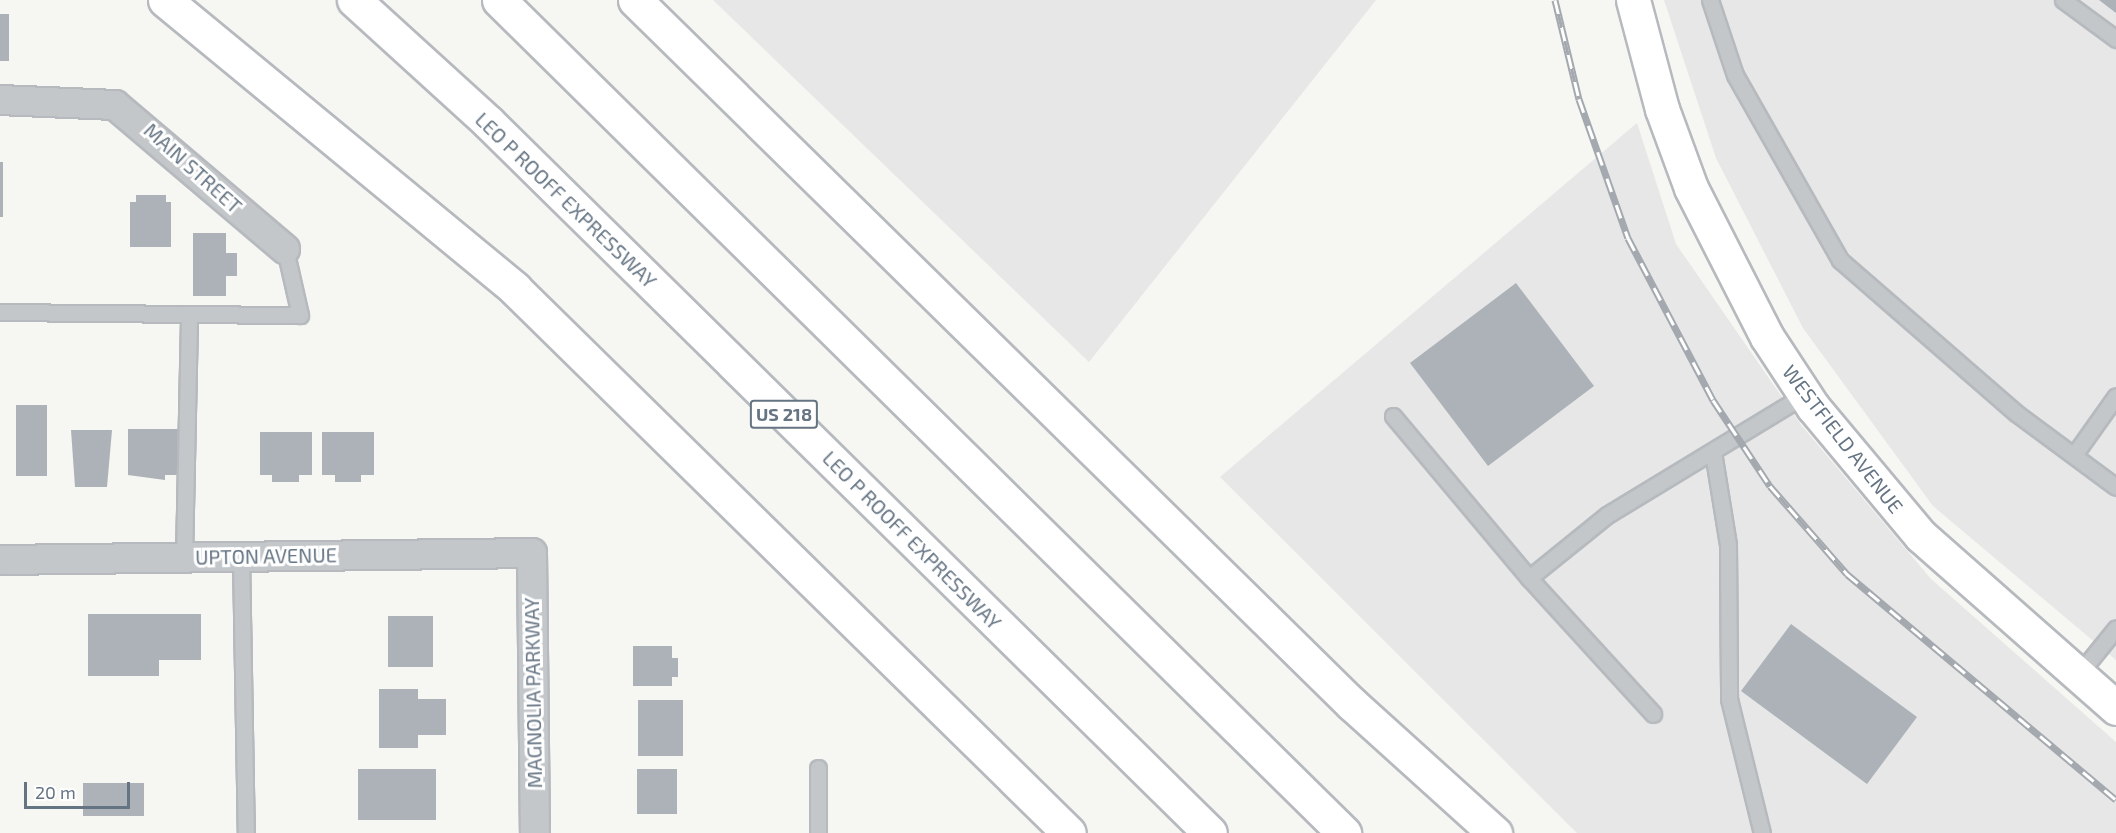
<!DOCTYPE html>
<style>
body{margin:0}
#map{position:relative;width:2116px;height:833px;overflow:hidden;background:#f6f6f2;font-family:"Exo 2",sans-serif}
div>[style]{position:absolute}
.built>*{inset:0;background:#e6e7e6}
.building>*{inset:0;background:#acb2b8}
.roads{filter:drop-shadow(2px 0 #b6babe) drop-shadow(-2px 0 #b6babe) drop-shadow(0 2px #b6babe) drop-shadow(0 -2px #b6babe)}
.lane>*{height:15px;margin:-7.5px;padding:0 7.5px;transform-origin:7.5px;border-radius:7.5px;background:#c3c7ca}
.street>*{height:28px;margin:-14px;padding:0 14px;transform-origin:14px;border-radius:14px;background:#c3c7ca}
.secondary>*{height:33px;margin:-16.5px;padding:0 16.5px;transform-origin:16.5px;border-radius:16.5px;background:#fff}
.highway>*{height:33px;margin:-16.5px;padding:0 16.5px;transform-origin:16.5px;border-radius:16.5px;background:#fff}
.rail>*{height:7px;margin-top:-3.5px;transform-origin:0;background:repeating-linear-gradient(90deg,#fff 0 14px,#a4a9af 0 28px);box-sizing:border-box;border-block:2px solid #a4a9af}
span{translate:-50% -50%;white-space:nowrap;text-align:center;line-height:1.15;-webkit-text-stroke:6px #fff;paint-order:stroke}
.shield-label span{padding:2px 4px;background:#fff;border:2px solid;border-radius:4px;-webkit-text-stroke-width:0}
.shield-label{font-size:18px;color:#657483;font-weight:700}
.street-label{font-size:20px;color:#657483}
.scale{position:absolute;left:24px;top:782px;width:106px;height:27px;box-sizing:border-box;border:3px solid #657483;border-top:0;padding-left:8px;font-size:18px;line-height:21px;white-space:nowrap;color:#657483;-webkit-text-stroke:4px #fff;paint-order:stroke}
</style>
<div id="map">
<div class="built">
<i style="clip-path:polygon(713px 0,1376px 0,1089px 362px)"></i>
<i style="clip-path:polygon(1664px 0,2116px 0,2116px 660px,1933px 506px,1803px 328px,1716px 158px)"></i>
<i style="clip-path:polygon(1637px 123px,1676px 244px,1802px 426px,1931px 579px,2116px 742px,2116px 833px,1577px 833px,1220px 477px)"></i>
</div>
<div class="building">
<i style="clip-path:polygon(2099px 0,2116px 0,2116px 13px)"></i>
<i style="clip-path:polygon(0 14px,9px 14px,9px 61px,0 61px)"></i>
<i style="clip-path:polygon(0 162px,3px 162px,3px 217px,0 217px)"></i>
<i style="clip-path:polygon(136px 195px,166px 195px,166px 202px,171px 202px,171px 247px,130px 247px,130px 202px,136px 202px)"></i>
<i style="clip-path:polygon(193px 233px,226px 233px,226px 253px,237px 253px,237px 276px,226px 276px,226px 296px,193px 296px)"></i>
<i style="clip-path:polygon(1516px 283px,1594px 386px,1488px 466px,1410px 363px)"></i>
<i style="clip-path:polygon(16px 405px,47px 405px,47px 476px,16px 476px)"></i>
<i style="clip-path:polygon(128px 429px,181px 429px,181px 475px,165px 475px,165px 480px,128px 475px)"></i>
<i style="clip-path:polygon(71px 430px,112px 430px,107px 487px,75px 487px)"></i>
<i style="clip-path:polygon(260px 432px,312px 432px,312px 475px,299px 475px,299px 482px,272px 482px,272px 475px,260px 475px)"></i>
<i style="clip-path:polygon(322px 432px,374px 432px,374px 475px,361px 475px,361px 482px,335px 482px,335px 475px,322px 475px)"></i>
<i style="clip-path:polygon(88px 614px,201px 614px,201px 660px,159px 660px,159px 676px,88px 676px)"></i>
<i style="clip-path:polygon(388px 616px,433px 616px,433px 667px,388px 667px)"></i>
<i style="clip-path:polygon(1791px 624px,1917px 717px,1867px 784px,1741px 691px)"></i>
<i style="clip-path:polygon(633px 646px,672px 646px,672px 658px,678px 658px,678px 677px,672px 677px,672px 686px,633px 686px)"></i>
<i style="clip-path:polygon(379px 689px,418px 689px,418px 699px,446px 699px,446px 735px,418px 735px,418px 748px,379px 748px)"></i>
<i style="clip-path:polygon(638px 700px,683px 700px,683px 756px,638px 756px)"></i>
<i style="clip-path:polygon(358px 769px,436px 769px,436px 820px,358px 820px)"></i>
<i style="clip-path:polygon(637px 769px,677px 769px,677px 814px,637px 814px)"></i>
<i style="clip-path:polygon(83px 783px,144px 783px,144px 816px,83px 816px)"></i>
</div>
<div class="roads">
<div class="lane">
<i style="left:1710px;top:0;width:79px;rotate:71.6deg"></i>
<i style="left:1735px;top:75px;width:213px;rotate:60.4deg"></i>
<i style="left:1840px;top:260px;width:233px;rotate:41deg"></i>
<i style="left:2016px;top:413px;width:124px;rotate:36.5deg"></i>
<i style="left:2063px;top:0;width:66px;rotate:36.3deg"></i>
<i style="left:0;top:312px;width:300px;rotate:0.6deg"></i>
<i style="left:300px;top:315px;width:68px;rotate:-102.8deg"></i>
<i style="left:1393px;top:416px;width:212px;rotate:50deg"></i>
<i style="left:1529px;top:578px;width:100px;rotate:-38.9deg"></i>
<i style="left:1607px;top:515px;width:231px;rotate:-31.3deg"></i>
<i style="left:1713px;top:452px;width:94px;rotate:80.8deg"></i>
<i style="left:1728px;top:545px;width:154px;rotate:89.6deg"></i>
<i style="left:1729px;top:699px;width:138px;rotate:76.2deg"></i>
<i style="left:2074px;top:455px;width:72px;rotate:-54.6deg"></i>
<i style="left:184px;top:557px;width:243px;rotate:-88.8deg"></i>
<i style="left:241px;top:557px;width:276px;rotate:89deg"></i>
<i style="left:1529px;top:578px;width:184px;rotate:47.6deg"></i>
<i style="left:2078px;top:675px;width:60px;rotate:-51deg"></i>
<i style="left:818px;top:768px;width:65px;rotate:90deg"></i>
</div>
<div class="street">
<i style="left:0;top:100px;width:115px;rotate:2.5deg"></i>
<i style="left:115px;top:105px;width:223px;rotate:40.3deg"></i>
<i style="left:0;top:560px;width:532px;rotate:-0.75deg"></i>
<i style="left:532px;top:553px;width:280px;rotate:89.4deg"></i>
</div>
<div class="secondary">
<i style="left:165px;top:0;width:454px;rotate:39.5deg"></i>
<i style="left:515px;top:289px;width:776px;rotate:44.48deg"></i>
<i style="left:635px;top:0;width:1005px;rotate:44.48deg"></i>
<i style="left:1352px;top:704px;width:193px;rotate:42.1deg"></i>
<i style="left:1633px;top:0;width:113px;rotate:75.1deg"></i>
<i style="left:1662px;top:109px;width:84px;rotate:69.8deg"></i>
<i style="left:1691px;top:188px;width:167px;rotate:63deg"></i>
<i style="left:1767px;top:337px;width:84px;rotate:56.7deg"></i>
<i style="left:1813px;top:407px;width:168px;rotate:50.1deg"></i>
<i style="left:1921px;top:536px;width:260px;rotate:41.4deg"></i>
</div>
<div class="highway">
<i style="left:354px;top:0;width:181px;rotate:42.3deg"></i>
<i style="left:488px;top:122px;width:1013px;rotate:44.56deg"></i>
<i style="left:499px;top:0;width:1187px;rotate:44.59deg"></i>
</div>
</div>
<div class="rail">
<i style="left:1555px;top:0;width:102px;rotate:76.4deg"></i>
<i style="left:1579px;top:99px;width:147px;rotate:70.6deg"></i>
<i style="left:1628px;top:238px;width:183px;rotate:62.3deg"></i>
<i style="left:1713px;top:400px;width:103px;rotate:56.5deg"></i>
<i style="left:1770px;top:486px;width:117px;rotate:48.8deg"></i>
<i style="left:1847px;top:574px;width:351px;rotate:40deg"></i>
</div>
<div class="shield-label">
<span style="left:784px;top:414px">US 218</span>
</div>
<div class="street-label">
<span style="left:193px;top:168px;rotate:42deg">MAIN STREET</span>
<span style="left:566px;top:200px;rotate:44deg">LEO P ROOFF EXPRESSWAY</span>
<span style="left:1843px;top:439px;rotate:52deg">WESTFIELD AVENUE</span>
<span style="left:912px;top:540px;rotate:45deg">LEO P ROOFF EXPRESSWAY</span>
<span style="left:266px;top:556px;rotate:-1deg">UPTON AVENUE</span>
<span style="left:533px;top:693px;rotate:-91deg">MAGNOLIA PARKWAY</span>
</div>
<div class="scale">20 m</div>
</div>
